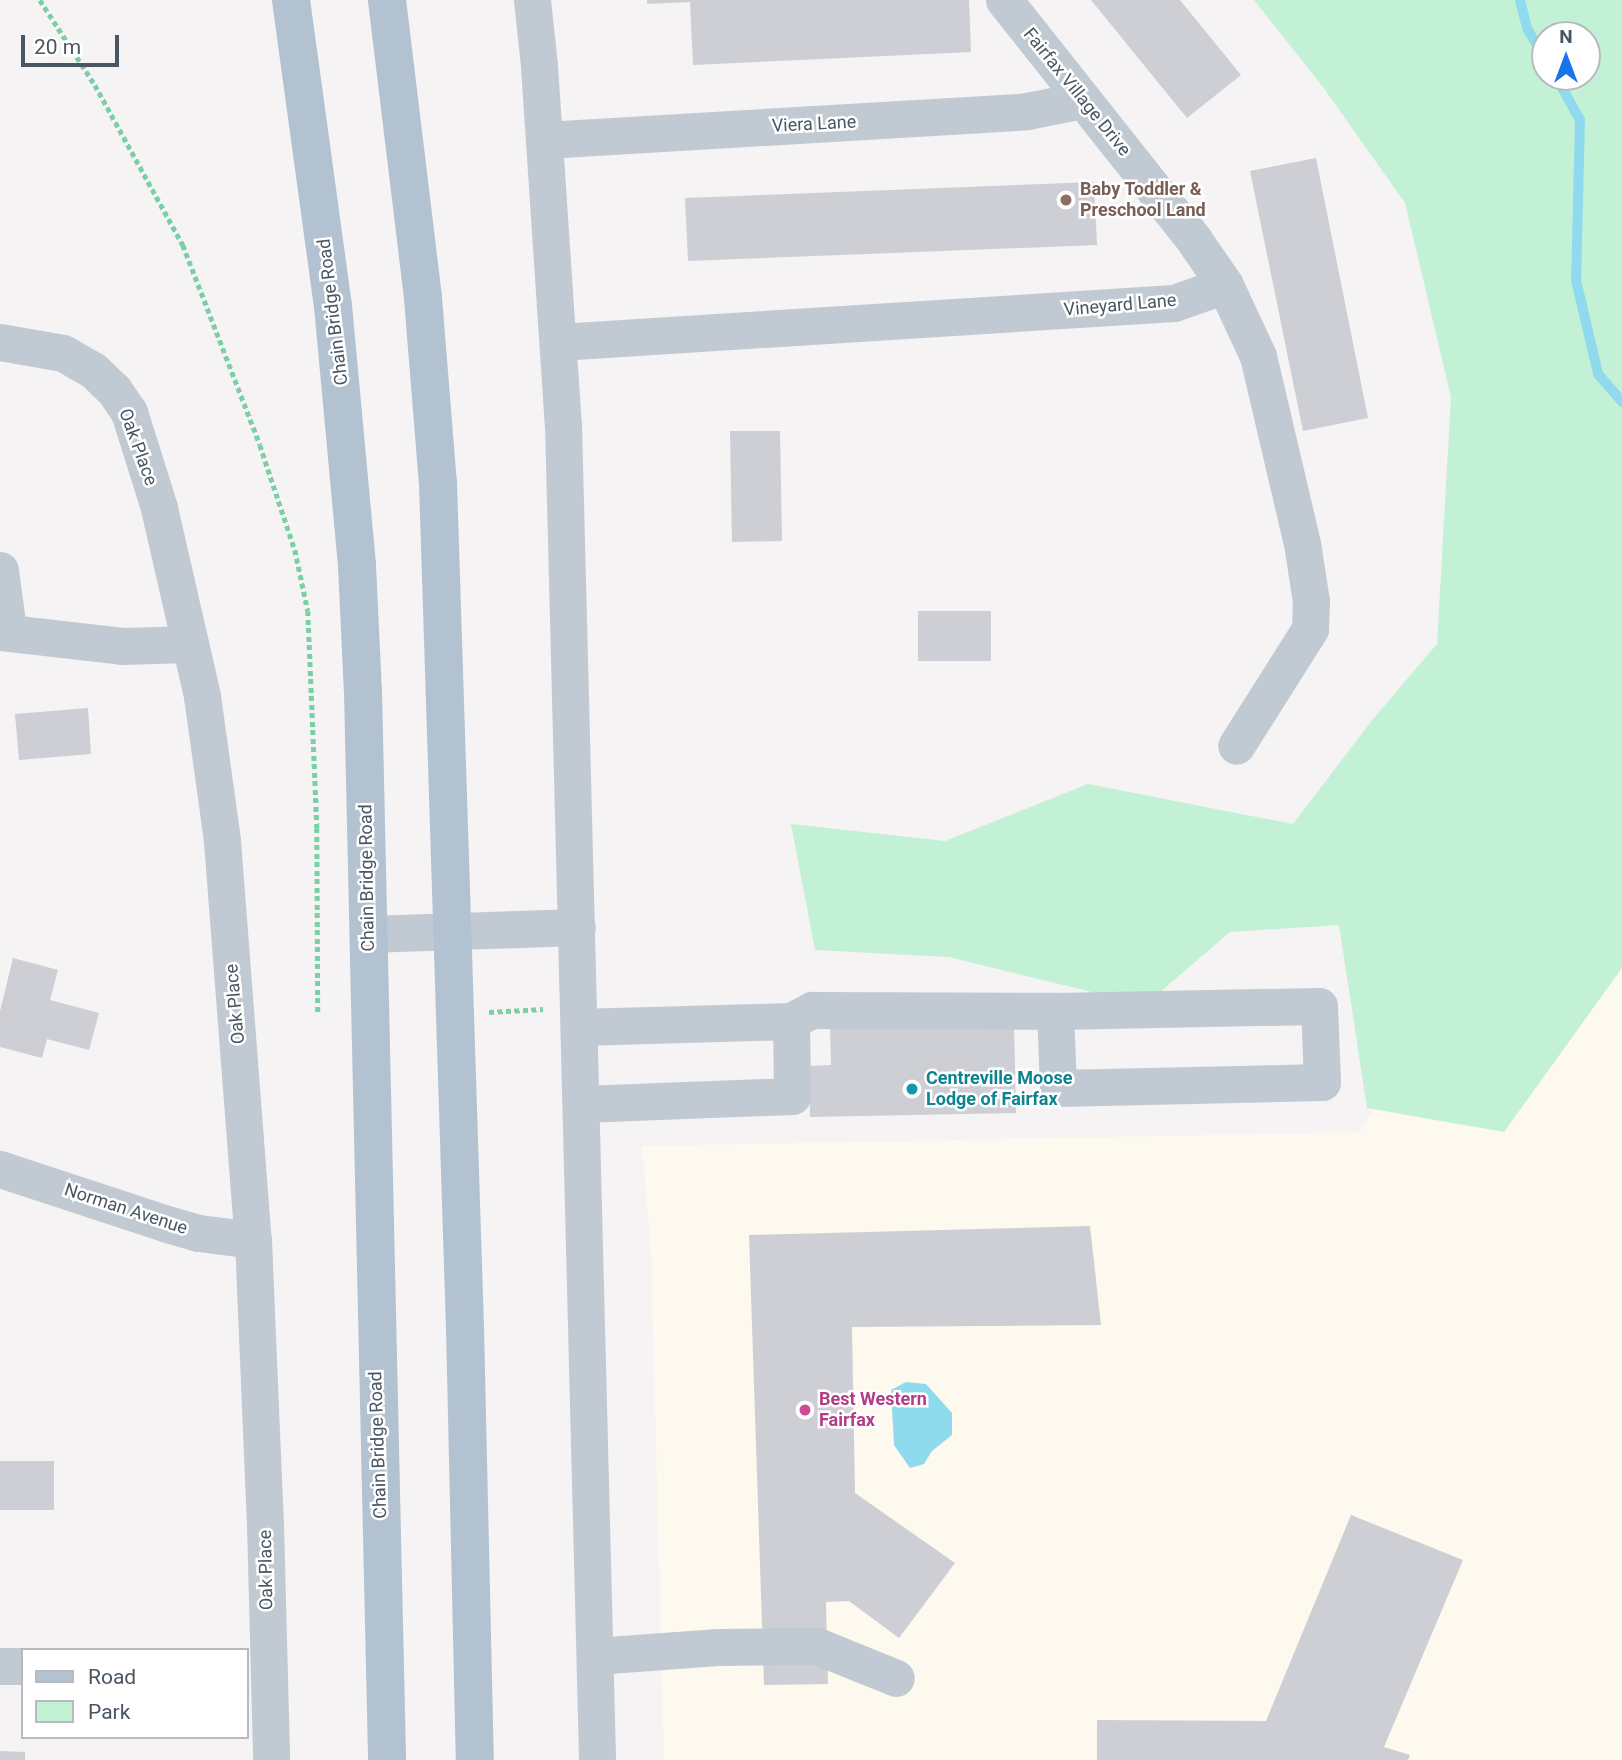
<!DOCTYPE html>
<style>
body{margin:0}
#map{position:relative;width:1622px;height:1760px;overflow:hidden;background:#f5f3f3;font-family:Roboto,sans-serif}
div>[style]{position:absolute}
.commercial>*{inset:0;background:#fdf9ef}
.green>*{inset:0;background:#c3f1d5}
.water>*{inset:0;background:#90daee}
.stream>*{height:10px;margin:-5px;padding:0 5px;transform-origin:5px;border-radius:5px;background:#90daee}
.building>*{inset:0;background:#cdcfd5}
.path>*{height:4.5px;margin-top:-2.25px;transform-origin:0;background:repeating-linear-gradient(90deg,#7ad0a6 0 5px,transparent 0 8.5px)}
.minor>*{height:37px;margin:-18.5px;padding:0 18.5px;transform-origin:18.5px;border-radius:18.5px;background:#c1cad2}
.major>*{height:38px;margin:-19px;padding:0 19px;transform-origin:19px;border-radius:19px;background:#b3c2d1}
.dots>*{width:19px;height:19px;translate:-50% -50%;box-sizing:border-box;border:4px solid #fff;border-radius:50%}
span{translate:-50% -50%;white-space:nowrap;text-align:center;line-height:1.15;-webkit-text-stroke:5px #fff;paint-order:stroke}
.street-label{font-size:18px;color:#4a5661}
.education-label{font-size:18px;color:#785e54;font-weight:700}
.left{translate:0 -50%;text-align:left}
.culture-label{font-size:18px;color:#0d838f;font-weight:700}
.hotel-label{font-size:18px;color:#b23c85;font-weight:700}
.legend{position:absolute;left:21px;top:1648px;width:228px;height:91px;box-sizing:border-box;background:#fff;border:2px solid #b7bbc0;margin:0;padding:9px 12px;list-style:none;font-size:21px;color:#4a5661}
.legend li{display:flex;align-items:center;gap:14px;height:35px}
.legend b{width:35px;border:2px solid #b7bbc0}
.north{position:absolute;left:1531px;top:21px;width:70px;height:70px;box-sizing:border-box;background:#fff;border:2px solid #b7bbc0;border-radius:50%;rotate:0deg;font-size:19px;font-weight:700;line-height:28px;text-align:center;color:#4a5661}
.north::after{content:'';display:block;margin:auto;width:24px;height:32px;background:#1a73e8;clip-path:polygon(50% 0,100% 100%,50% 72%,0 100%)}
.scale{position:absolute;left:21px;top:35px;width:98px;height:32px;box-sizing:border-box;border:4px solid #4a5661;border-top:0;padding-left:9px;font-size:21px;line-height:24px;white-space:nowrap;color:#4a5661;-webkit-text-stroke:5px #fff;paint-order:stroke}
</style>
<div id="map">
<div class="commercial">
<i style="clip-path:polygon(1622px 709px,1622px 1760px,664px 1760px,651px 1253px,642px 1146px,1360px 1132px)"></i>
</div>
<div class="green">
<i style="clip-path:polygon(evenodd,1254px 0,1622px 0,1622px 968px,1504px 1132px,1367px 1108px,1339px 925px,1230px 932px,1145px 1005px,949px 957px,815px 950px,791px 824px,945px 841px,1088px 784px,1293px 824px,1373px 719px,1437px 644px,1451px 397px,1405px 203px,1323px 87px,1254px 0,1545px 35px,1587px 35px,1587px 77px,1545px 77px,1545px 35px)"></i>
</div>
<div class="water">
<i style="clip-path:polygon(906px 1382px,926px 1384px,952px 1413px,952px 1435px,932px 1451px,924px 1464px,910px 1468px,894px 1445px,891px 1390px)"></i>
</div>
<div class="stream">
<i style="left:1520px;top:0;width:29px;rotate:76deg"></i>
<i style="left:1527px;top:28px;width:36px;rotate:60deg"></i>
<i style="left:1556px;top:77px;width:49px;rotate:60.8deg"></i>
<i style="left:1580px;top:120px;width:160px;rotate:91.4deg"></i>
<i style="left:1576px;top:280px;width:97px;rotate:76.8deg"></i>
<i style="left:1598px;top:374px;width:37px;rotate:49deg"></i>
</div>
<div class="building">
<i style="clip-path:polygon(647px 0,969px 0,971px 52px,693px 65px,690px 2px,647px 4px)"></i>
<i style="clip-path:polygon(1091px 0,1180px 0,1241px 75px,1187px 118px)"></i>
<i style="clip-path:polygon(1316px 158px,1368px 418px,1303px 431px,1250px 171px)"></i>
<i style="clip-path:polygon(1094px 182px,1097px 245px,688px 261px,685px 198px)"></i>
<i style="clip-path:polygon(730px 431px,780px 431px,782px 541px,732px 542px)"></i>
<i style="clip-path:polygon(918px 611px,991px 611px,991px 661px,918px 661px)"></i>
<i style="clip-path:polygon(88px 708px,91px 754px,19px 760px,15px 714px)"></i>
<i style="clip-path:polygon(13px 958px,58px 970px,50px 1000px,99px 1013px,89px 1050px,47px 1039px,42px 1058px,0 1047px,0 1011px)"></i>
<i style="clip-path:polygon(1014px 1024px,1016px 1113px,810px 1117px,809px 1066px,831px 1065px,830px 1027px)"></i>
<i style="clip-path:polygon(1090px 1226px,1101px 1325px,852px 1327px,855px 1493px,955px 1563px,899px 1638px,849px 1601px,826px 1602px,828px 1684px,764px 1685px,749px 1235px)"></i>
<i style="clip-path:polygon(0 1461px,54px 1461px,54px 1510px,0 1510px)"></i>
<i style="clip-path:polygon(1351px 1515px,1463px 1560px,1384px 1747px,1410px 1755px,1408px 1760px,1097px 1760px,1097px 1720px,1266px 1721px)"></i>
<i style="clip-path:polygon(0 1751px,25px 1752px,25px 1760px,0 1760px)"></i>
</div>
<div class="path">
<i style="left:40px;top:0;width:101px;rotate:57.1deg"></i>
<i style="left:95px;top:85px;width:183px;rotate:61.2deg"></i>
<i style="left:183px;top:245px;width:214px;rotate:68.9deg"></i>
<i style="left:260px;top:445px;width:111px;rotate:71.6deg"></i>
<i style="left:295px;top:550px;width:62px;rotate:78deg"></i>
<i style="left:308px;top:611px;width:217px;rotate:87.6deg"></i>
<i style="left:317px;top:828px;width:186px;rotate:89.7deg"></i>
<i style="left:489px;top:1012px;width:54px;rotate:-3.2deg"></i>
</div>
<div class="minor">
<i style="left:532px;top:0;width:66px;rotate:83.9deg"></i>
<i style="left:539px;top:66px;width:358px;rotate:86.2deg"></i>
<i style="left:563px;top:423px;width:1337px;rotate:88.54deg"></i>
<i style="left:1004px;top:0;width:306px;rotate:51.6deg"></i>
<i style="left:1194px;top:240px;width:55px;rotate:55.4deg"></i>
<i style="left:1225px;top:285px;width:78px;rotate:65.1deg"></i>
<i style="left:1258px;top:356px;width:192px;rotate:76.8deg"></i>
<i style="left:1302px;top:543px;width:59px;rotate:81.2deg"></i>
<i style="left:1311px;top:601px;width:28px;rotate:92deg"></i>
<i style="left:1310px;top:629px;width:138px;rotate:122.3deg"></i>
<i style="left:545px;top:140px;width:483px;rotate:-3.4deg"></i>
<i style="left:1027px;top:111px;width:56px;rotate:-11.3deg"></i>
<i style="left:0;top:342px;width:64px;rotate:9.9deg"></i>
<i style="left:63px;top:353px;width:34px;rotate:30deg"></i>
<i style="left:93px;top:370px;width:29px;rotate:44deg"></i>
<i style="left:114px;top:390px;width:27px;rotate:56deg"></i>
<i style="left:129px;top:412px;width:101px;rotate:72.6deg"></i>
<i style="left:159px;top:508px;width:193px;rotate:77.1deg"></i>
<i style="left:202px;top:696px;width:146px;rotate:82.1deg"></i>
<i style="left:222px;top:841px;width:400px;rotate:85.6deg"></i>
<i style="left:253px;top:1240px;width:284px;rotate:87.6deg"></i>
<i style="left:265px;top:1524px;width:236px;rotate:88.5deg"></i>
<i style="left:559px;top:342px;width:616px;rotate:-3.63deg"></i>
<i style="left:1174px;top:303px;width:54px;rotate:-19.4deg"></i>
<i style="left:0;top:570px;width:62px;rotate:82.5deg"></i>
<i style="left:0;top:632px;width:123px;rotate:6.5deg"></i>
<i style="left:122px;top:646px;width:68px;rotate:-1.7deg"></i>
<i style="left:368px;top:934px;width:209px;rotate:-1.9deg"></i>
<i style="left:791px;top:1021px;width:24px;rotate:-28deg"></i>
<i style="left:812px;top:1010px;width:243px;rotate:0.2deg"></i>
<i style="left:1055px;top:1011px;width:264px;rotate:-1.1deg"></i>
<i style="left:1319px;top:1006px;width:76px;rotate:87.7deg"></i>
<i style="left:1322px;top:1082px;width:264px;rotate:178.7deg"></i>
<i style="left:1058px;top:1088px;width:77px;rotate:-92.2deg"></i>
<i style="left:579px;top:1027px;width:212px;rotate:-1.6deg"></i>
<i style="left:791px;top:1021px;width:75px;rotate:89.2deg"></i>
<i style="left:792px;top:1096px;width:211px;rotate:177.8deg"></i>
<i style="left:0;top:1169px;width:176px;rotate:18.2deg"></i>
<i style="left:167px;top:1224px;width:33px;rotate:16deg"></i>
<i style="left:199px;top:1233px;width:54px;rotate:7.4deg"></i>
<i style="left:595px;top:1656px;width:123px;rotate:-4.2deg"></i>
<i style="left:718px;top:1647px;width:99px;rotate:-0.6deg"></i>
<i style="left:817px;top:1646px;width:85px;rotate:22.1deg"></i>
<i style="left:0;top:1666px;width:23px"></i>
</div>
<div class="major">
<i style="left:291px;top:0;width:309px;rotate:82.2deg"></i>
<i style="left:333px;top:306px;width:261px;rotate:84.7deg"></i>
<i style="left:357px;top:566px;width:125px;rotate:87.3deg"></i>
<i style="left:363px;top:691px;width:1069px;rotate:88.71deg"></i>
<i style="left:387px;top:0;width:300px;rotate:83.1deg"></i>
<i style="left:423px;top:298px;width:186px;rotate:85.4deg"></i>
<i style="left:438px;top:483px;width:844px;rotate:88.17deg"></i>
<i style="left:465px;top:1327px;width:433px;rotate:88.7deg"></i>
</div>
<div class="dots">
<i style="left:1066px;top:200px;background:#8d6e63"></i>
<i style="left:912px;top:1089px;background:#0f9aa8"></i>
<i style="left:805px;top:1410px;background:#d1479c"></i>
</div>
<div class="street-label">
<span style="left:1077px;top:92px;rotate:51deg">Fairfax Village Drive</span>
<span style="left:814px;top:124px;rotate:-3deg">Viera Lane</span>
<span style="left:1120px;top:305px;rotate:-5deg">Vineyard Lane</span>
<span style="left:333px;top:312px;rotate:-97deg">Chain Bridge Road</span>
<span style="left:138px;top:447px;rotate:70deg">Oak Place</span>
<span style="left:367px;top:878px;rotate:-91deg">Chain Bridge Road</span>
<span style="left:235px;top:1004px;rotate:-95deg">Oak Place</span>
<span style="left:126px;top:1209px;rotate:18deg">Norman Avenue</span>
<span style="left:378px;top:1445px;rotate:-92deg">Chain Bridge Road</span>
<span style="left:266px;top:1570px;rotate:-91deg">Oak Place</span>
</div>
<div class="education-label">
<span class="left" style="left:1080px;top:200px">Baby Toddler &amp;<br>Preschool Land</span>
</div>
<div class="culture-label">
<span class="left" style="left:926px;top:1089px">Centreville Moose<br>Lodge of Fairfax</span>
</div>
<div class="hotel-label">
<span class="left" style="left:819px;top:1410px">Best Western<br>Fairfax</span>
</div>
<ul class="legend">
<li><b style="height:9px;background:#b3c2d1"></b>Road</li>
<li><b style="height:19px;background:#c3f1d5"></b>Park</li>
</ul>
<div class="north">N</div>
<div class="scale">20 m</div>
</div>
